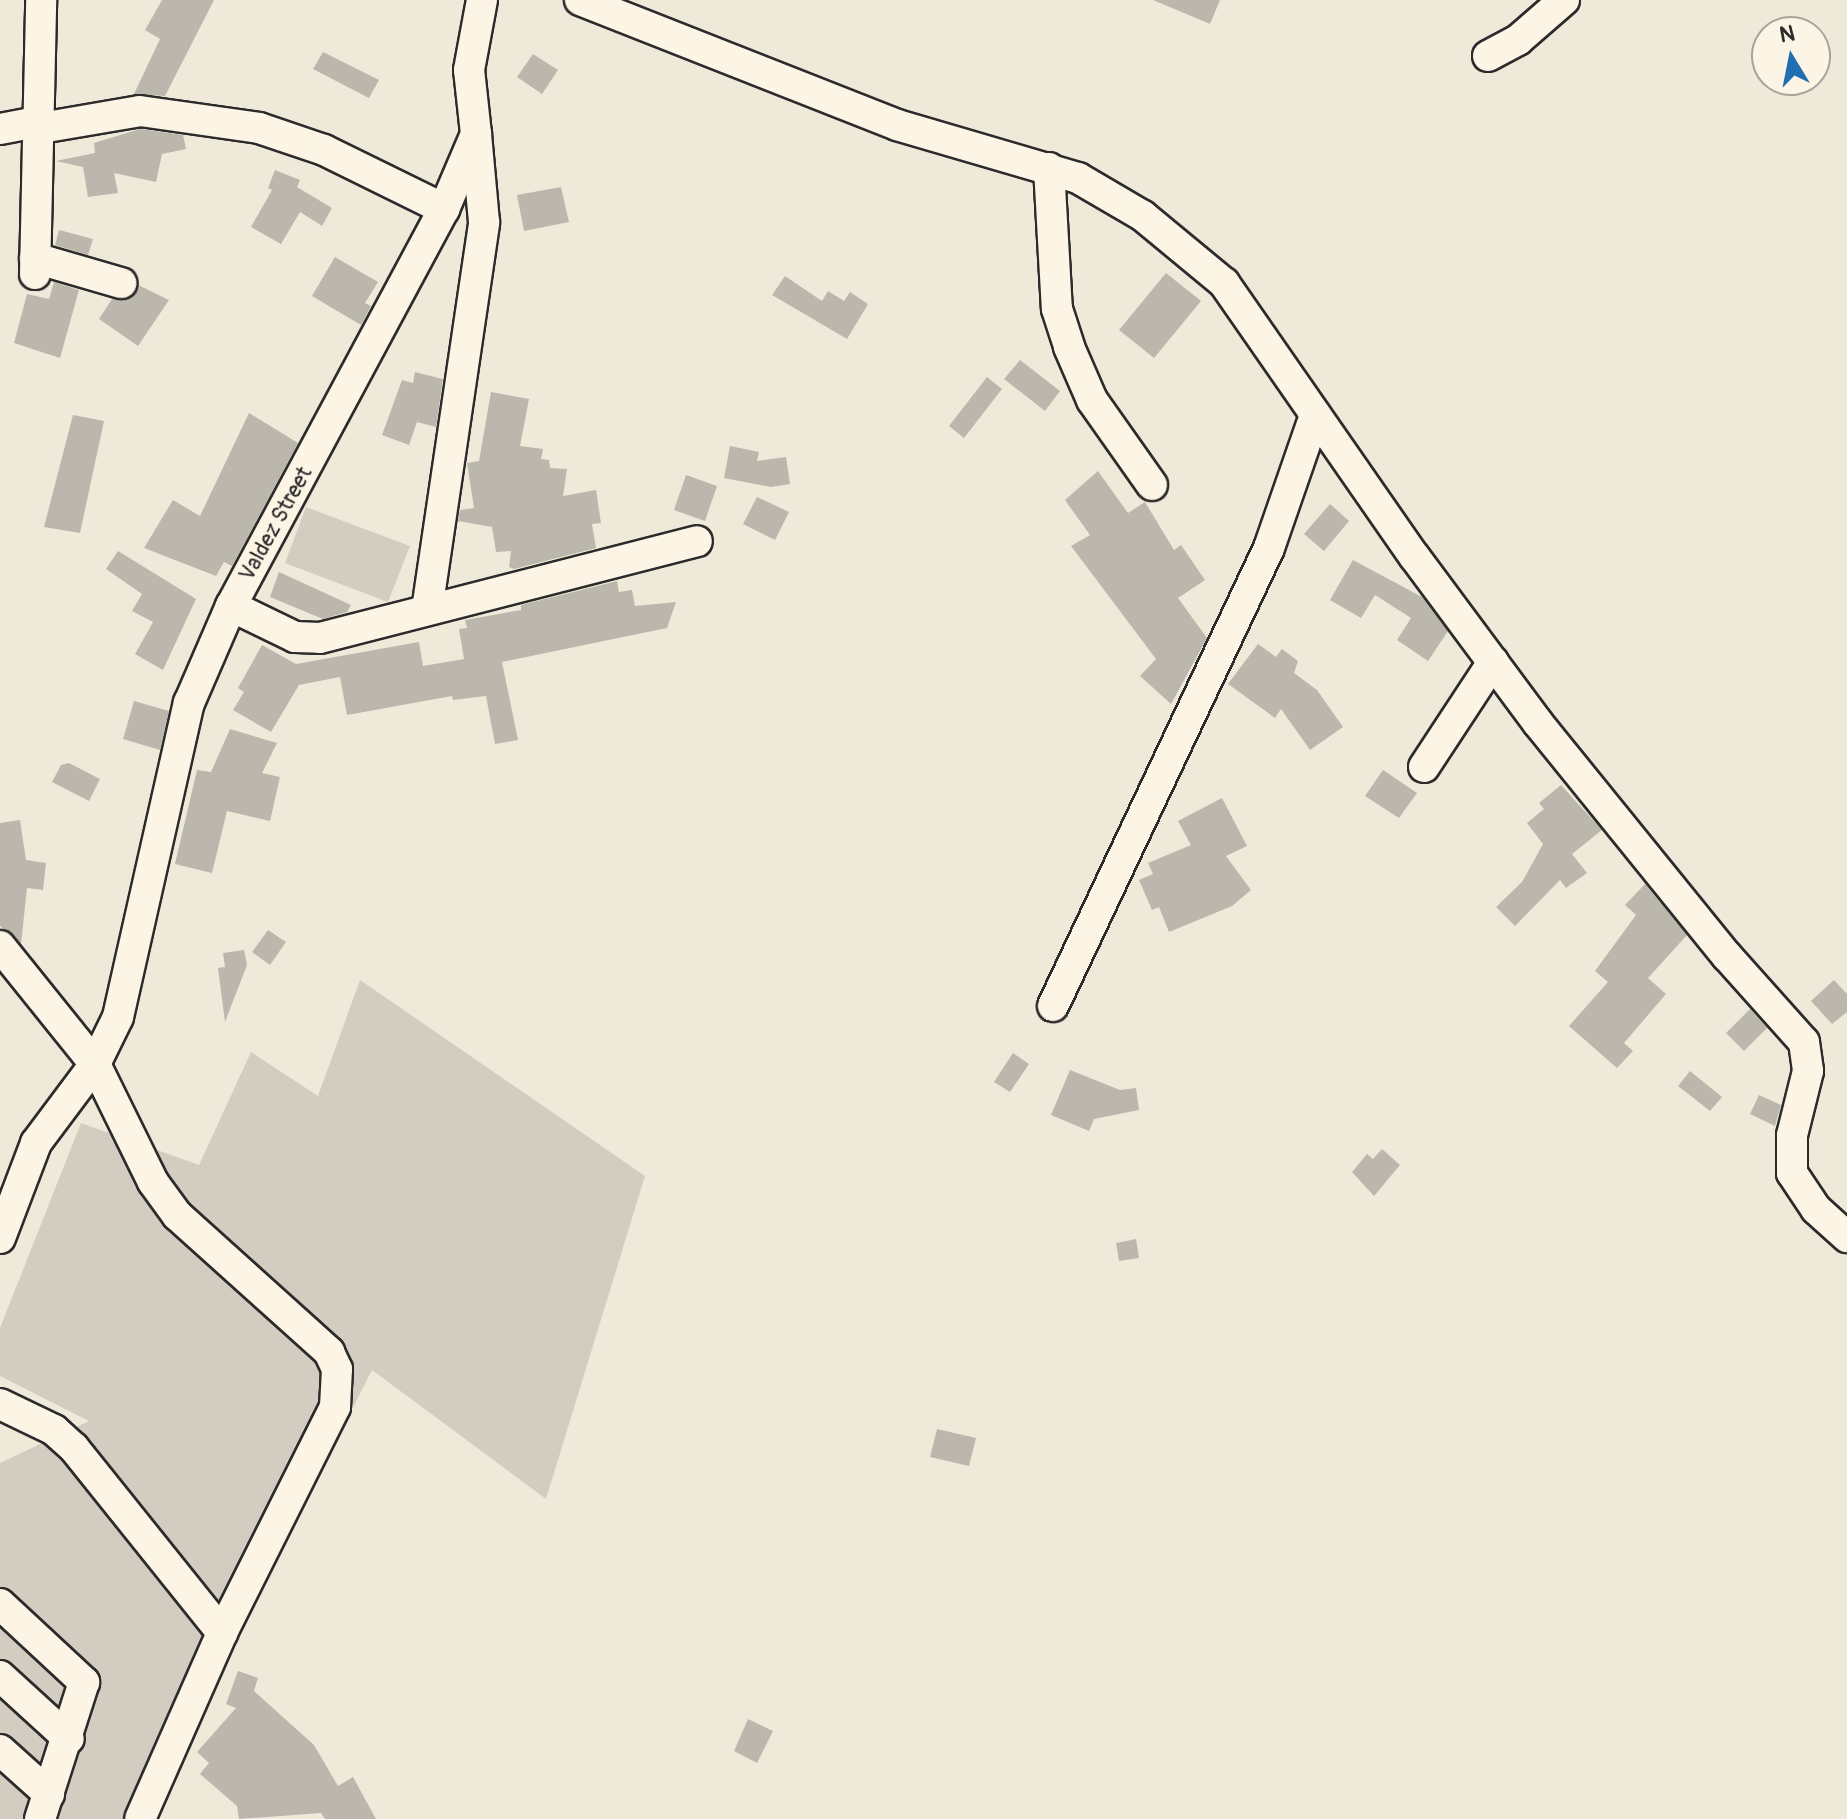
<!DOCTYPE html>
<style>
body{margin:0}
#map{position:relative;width:1847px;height:1819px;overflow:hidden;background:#efe9da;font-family:Pangolin,sans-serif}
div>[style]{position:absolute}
.green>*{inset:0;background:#d2cdc0}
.building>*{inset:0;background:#bcb7ac}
.roads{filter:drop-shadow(2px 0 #2b2b2b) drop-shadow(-2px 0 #2b2b2b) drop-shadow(0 2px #2b2b2b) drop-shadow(0 -2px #2b2b2b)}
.minor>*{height:30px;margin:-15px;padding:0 15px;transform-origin:15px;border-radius:15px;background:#fcf5e5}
span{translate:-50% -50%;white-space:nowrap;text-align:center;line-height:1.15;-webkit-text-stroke:6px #fcf5e5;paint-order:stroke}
.street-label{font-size:22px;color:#2b2b2b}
.north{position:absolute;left:1751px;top:16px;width:80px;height:80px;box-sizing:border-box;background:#fcf5e5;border:2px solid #a8a49b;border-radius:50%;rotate:350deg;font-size:22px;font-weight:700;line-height:32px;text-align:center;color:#2b2b2b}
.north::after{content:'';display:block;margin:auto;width:28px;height:36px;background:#1f6fb2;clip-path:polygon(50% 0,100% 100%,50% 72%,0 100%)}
</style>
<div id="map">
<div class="green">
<i style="clip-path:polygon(306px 507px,410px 546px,388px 602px,285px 563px)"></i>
<i style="clip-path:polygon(360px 980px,645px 1176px,546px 1499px,372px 1370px,237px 1637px,156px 1819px,0 1819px,0 1463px,89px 1421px,0 1376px,0 1328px,81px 1123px,199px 1165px,251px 1052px,318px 1096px)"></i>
</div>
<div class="building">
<i style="clip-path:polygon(162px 0,214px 0,165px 96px,134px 94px,160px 39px,145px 30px)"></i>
<i style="clip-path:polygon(1153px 0,1220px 0,1210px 24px)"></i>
<i style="clip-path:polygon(323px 52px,379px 80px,369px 98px,313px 69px)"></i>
<i style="clip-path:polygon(533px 54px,558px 70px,542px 94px,517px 77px)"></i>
<i style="clip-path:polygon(140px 129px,183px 135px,186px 149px,162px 154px,156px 182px,114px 173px,118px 193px,88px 197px,83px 167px,56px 161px,95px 153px,94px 143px)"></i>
<i style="clip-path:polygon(275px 170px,300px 180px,297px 187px,332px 208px,322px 226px,300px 212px,281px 244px,251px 227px,272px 190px,268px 188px)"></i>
<i style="clip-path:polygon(561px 187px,569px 222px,524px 231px,517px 195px)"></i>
<i style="clip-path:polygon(59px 230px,93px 239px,88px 255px,55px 245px)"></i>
<i style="clip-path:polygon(335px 257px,378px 282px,365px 303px,371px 306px,361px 325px,312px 296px)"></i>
<i style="clip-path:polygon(1166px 273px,1201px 301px,1154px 358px,1119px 330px)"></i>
<i style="clip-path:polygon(785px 276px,822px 301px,828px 291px,844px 301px,850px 292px,868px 304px,847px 339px,772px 295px)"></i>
<i style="clip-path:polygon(54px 282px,79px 290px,60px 358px,14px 343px,27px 294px,49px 299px)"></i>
<i style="clip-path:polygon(138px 285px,169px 300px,138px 346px,99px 319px,112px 299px,126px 300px)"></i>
<i style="clip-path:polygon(1020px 360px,1060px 391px,1045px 411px,1004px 379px)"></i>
<i style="clip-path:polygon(415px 372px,443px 379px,436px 427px,417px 422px,409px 445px,382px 435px,402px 380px,413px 383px)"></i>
<i style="clip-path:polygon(987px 377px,1002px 389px,964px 438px,949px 426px)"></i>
<i style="clip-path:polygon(491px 392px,529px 399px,520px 446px,543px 449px,541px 459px,549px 460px,550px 468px,567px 469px,563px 496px,596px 490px,601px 523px,592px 524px,596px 548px,514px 569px,509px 567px,511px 551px,496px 552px,492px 527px,458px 521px,460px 510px,474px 508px,467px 463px,479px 461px)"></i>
<i style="clip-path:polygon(249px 413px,298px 443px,232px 566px,224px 562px,216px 576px,144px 548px,173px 500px,200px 516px)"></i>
<i style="clip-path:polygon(73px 415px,104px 421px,80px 533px,44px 527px)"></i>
<i style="clip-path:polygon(730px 446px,759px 452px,757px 461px,786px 457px,790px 484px,771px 487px,724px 478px)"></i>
<i style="clip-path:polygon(1098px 471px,1128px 513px,1145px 502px,1174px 550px,1181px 545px,1205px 580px,1178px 598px,1207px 638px,1171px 704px,1140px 676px,1156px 659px,1071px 546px,1090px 535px,1065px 500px)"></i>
<i style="clip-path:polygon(686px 475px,717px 486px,705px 521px,674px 510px)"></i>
<i style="clip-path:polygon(757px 497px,789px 512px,775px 540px,743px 524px)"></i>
<i style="clip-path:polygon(1330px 504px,1349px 521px,1324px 551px,1304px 534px)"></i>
<i style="clip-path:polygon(118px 551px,196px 599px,163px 670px,135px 654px,153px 622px,132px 611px,142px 594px,106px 569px)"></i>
<i style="clip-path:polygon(1353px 560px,1422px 597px,1448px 631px,1428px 661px,1397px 640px,1411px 618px,1375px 595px,1361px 618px,1330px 600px)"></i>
<i style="clip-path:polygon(279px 572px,351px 605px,347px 612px,323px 619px,270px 597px)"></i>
<i style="clip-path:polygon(617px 581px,619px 592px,632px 590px,635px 606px,676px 602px,667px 628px,502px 662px,518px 740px,495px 744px,486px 696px,453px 700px,452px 696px,347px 715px,340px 677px,299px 685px,271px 732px,233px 710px,244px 692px,238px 688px,262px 645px,296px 664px,419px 642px,423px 666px,464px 659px,459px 629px,467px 628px,465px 620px,521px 610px,521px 605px)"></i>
<i style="clip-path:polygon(1258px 644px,1276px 657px,1282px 649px,1298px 661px,1294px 673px,1317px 690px,1343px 727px,1310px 750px,1281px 709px,1275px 718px,1228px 684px)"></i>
<i style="clip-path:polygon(134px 701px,169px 711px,160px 750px,123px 739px)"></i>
<i style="clip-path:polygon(230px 729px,277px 743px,262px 773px,280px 777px,270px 821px,227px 811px,212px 873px,175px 864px,197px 770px,211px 772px)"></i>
<i style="clip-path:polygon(69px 763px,100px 779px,89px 801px,52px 782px,61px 765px)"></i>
<i style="clip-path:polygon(1383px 770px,1417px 793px,1399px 818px,1365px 796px)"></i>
<i style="clip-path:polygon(1561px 785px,1602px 830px,1572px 854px,1587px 873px,1566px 888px,1560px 880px,1515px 926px,1496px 907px,1522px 882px,1543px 844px,1527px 823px,1544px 809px,1539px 803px)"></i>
<i style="clip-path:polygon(1222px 798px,1247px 846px,1226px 856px,1251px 890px,1232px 906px,1169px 932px,1159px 907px,1152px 910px,1139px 880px,1153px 874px,1148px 863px,1191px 845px,1178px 821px)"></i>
<i style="clip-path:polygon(20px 820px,26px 860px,46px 863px,43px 890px,27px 888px,21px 944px,0 926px,0 823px)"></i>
<i style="clip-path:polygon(1645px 884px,1687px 935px,1648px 978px,1666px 994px,1624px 1043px,1633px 1051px,1617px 1068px,1569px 1026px,1608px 982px,1595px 971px,1636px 915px,1625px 905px)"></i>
<i style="clip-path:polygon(268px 930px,286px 942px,270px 965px,252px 952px)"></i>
<i style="clip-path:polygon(244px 950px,247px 965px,225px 1022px,218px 968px,225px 967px,223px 953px)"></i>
<i style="clip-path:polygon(1834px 980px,1847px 994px,1847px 1012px,1832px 1024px,1811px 1001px)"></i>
<i style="clip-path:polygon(1750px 1009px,1767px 1028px,1744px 1051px,1726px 1033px)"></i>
<i style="clip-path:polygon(1013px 1053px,1029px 1064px,1010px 1092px,994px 1082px)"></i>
<i style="clip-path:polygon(1070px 1070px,1120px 1090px,1136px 1088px,1139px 1110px,1094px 1119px,1089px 1131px,1051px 1115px)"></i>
<i style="clip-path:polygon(1690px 1071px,1722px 1097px,1710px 1111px,1678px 1086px)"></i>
<i style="clip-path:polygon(1759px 1095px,1781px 1105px,1775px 1126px,1750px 1114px)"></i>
<i style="clip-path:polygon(1382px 1149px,1400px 1165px,1374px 1196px,1352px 1172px,1367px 1154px,1373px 1159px)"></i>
<i style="clip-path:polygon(1136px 1239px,1139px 1258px,1119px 1261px,1116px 1243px)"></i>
<i style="clip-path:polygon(937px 1429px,976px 1438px,969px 1466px,930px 1457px)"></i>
<i style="clip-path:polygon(238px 1671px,258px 1678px,254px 1691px,314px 1745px,338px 1786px,353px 1777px,376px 1819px,325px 1819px,321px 1813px,239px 1819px,237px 1806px,200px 1774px,209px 1763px,197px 1752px,236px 1708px,226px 1704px)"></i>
<i style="clip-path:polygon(748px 1719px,773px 1731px,757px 1763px,734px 1751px)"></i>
</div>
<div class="roads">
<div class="minor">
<i style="left:580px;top:0;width:341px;rotate:21.5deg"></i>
<i style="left:897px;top:125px;width:189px;rotate:16.3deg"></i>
<i style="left:1078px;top:178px;width:75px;rotate:30.3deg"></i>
<i style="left:1143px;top:216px;width:105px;rotate:39.6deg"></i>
<i style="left:1224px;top:283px;width:333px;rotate:55.2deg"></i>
<i style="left:1414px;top:556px;width:208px;rotate:53.4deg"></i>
<i style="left:1538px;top:723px;width:300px;rotate:51deg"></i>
<i style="left:1727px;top:956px;width:115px;rotate:48.2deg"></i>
<i style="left:1804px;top:1042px;width:29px;rotate:82deg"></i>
<i style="left:1808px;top:1071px;width:66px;rotate:104deg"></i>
<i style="left:1792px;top:1135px;width:38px;rotate:90deg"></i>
<i style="left:1792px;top:1173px;width:43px;rotate:56.3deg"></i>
<i style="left:1816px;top:1209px;width:42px;rotate:42.1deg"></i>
<i style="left:1488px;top:56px;width:34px;rotate:-28deg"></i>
<i style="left:1518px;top:40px;width:61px;rotate:-41deg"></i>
<i style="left:41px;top:128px;width:100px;rotate:-9.7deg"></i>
<i style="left:140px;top:111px;width:120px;rotate:8.1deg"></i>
<i style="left:259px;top:128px;width:69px;rotate:18.7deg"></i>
<i style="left:324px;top:150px;width:134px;rotate:26.2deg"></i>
<i style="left:0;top:129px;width:43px;rotate:-10.8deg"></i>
<i style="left:1049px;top:168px;width:141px;rotate:86.8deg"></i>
<i style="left:1057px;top:309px;width:40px;rotate:72deg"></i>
<i style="left:1069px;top:347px;width:58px;rotate:66.5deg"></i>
<i style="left:1092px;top:400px;width:104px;rotate:54.8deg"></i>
<i style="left:35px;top:258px;width:90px;rotate:16.2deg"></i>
<i style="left:35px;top:274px;width:274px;rotate:-88.7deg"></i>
<i style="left:231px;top:606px;width:71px;rotate:25.8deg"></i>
<i style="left:295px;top:637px;width:25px;rotate:2deg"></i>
<i style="left:320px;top:638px;width:389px;rotate:-14.4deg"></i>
<i style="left:427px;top:610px;width:392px;rotate:-81.6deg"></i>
<i style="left:484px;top:222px;width:88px;rotate:-95.2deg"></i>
<i style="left:1424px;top:767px;width:126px;rotate:-56.7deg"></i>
<i style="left:0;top:946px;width:151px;rotate:51.2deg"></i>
<i style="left:95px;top:1064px;width:131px;rotate:63.8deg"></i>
<i style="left:153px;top:1182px;width:41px;rotate:54deg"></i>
<i style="left:177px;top:1215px;width:205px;rotate:42deg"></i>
<i style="left:329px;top:1352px;width:19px;rotate:65deg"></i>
<i style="left:337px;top:1369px;width:38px;rotate:93deg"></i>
<i style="left:335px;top:1407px;width:253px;rotate:116.6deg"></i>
<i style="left:222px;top:1633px;width:203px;rotate:113.8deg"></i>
<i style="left:1053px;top:1006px;width:506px;rotate:-64.75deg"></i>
<i style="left:1269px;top:548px;width:141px;rotate:-70.9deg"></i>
<i style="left:0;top:1238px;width:102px;rotate:-69.2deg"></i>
<i style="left:36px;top:1143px;width:99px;rotate:-53.2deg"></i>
<i style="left:95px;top:1064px;width:52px;rotate:-63.9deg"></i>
<i style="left:118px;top:1017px;width:322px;rotate:-77.3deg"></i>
<i style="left:189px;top:703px;width:106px;rotate:-66.6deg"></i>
<i style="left:231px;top:606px;width:451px;rotate:-61.8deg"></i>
<i style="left:444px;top:209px;width:82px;rotate:-66.9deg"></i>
<i style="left:476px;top:134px;width:64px;rotate:-96.2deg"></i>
<i style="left:469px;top:70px;width:71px;rotate:-79.5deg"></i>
<i style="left:0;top:1404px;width:60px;rotate:25.7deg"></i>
<i style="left:54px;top:1430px;width:27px;rotate:42deg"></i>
<i style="left:74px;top:1448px;width:237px;rotate:51.3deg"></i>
<i style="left:0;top:1604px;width:115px;rotate:42.9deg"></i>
<i style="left:84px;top:1682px;width:144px;rotate:107.8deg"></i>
<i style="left:0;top:1676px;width:93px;rotate:42.4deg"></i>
<i style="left:0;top:1750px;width:66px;rotate:41.9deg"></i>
</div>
</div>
<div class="street-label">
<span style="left:276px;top:524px;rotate:-61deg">Valdez Street</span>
</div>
<div class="north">N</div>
</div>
